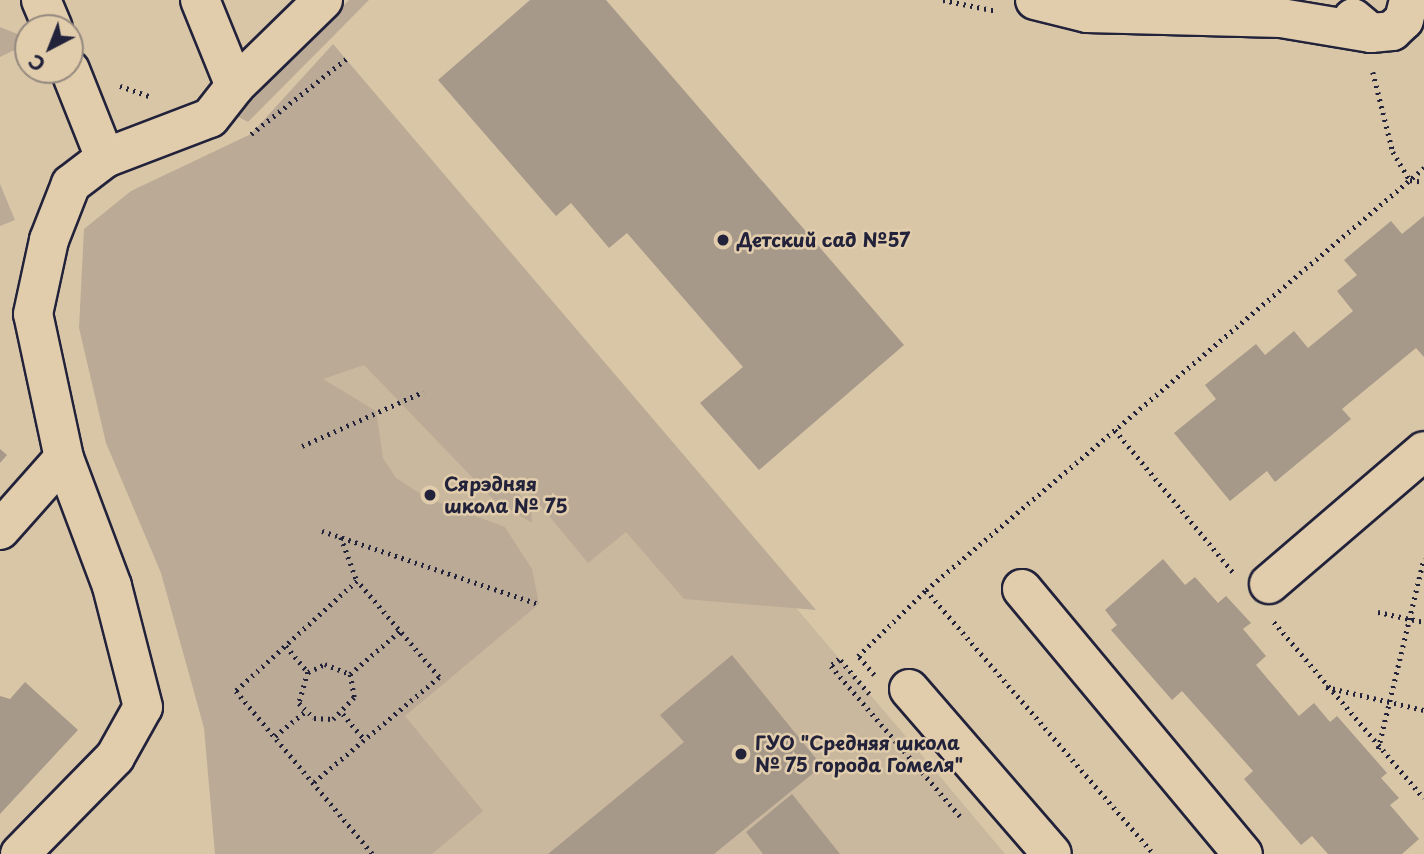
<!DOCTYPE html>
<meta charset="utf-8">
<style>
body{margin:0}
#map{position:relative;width:1424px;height:854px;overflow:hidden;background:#d9c6a7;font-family:"Playpen Sans",sans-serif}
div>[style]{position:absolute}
.built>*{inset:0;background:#cab89e}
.green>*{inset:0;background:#bbab96}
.building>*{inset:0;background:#a69989}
.path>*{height:4.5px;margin-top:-2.25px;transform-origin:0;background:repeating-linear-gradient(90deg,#22223b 0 2px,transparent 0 7px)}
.roads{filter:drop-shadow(2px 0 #22223b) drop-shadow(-2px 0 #22223b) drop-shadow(0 2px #22223b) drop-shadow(0 -2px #22223b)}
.minor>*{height:38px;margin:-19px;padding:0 19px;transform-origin:19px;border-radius:19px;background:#e1cdac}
.dots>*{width:19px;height:19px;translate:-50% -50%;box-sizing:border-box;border:4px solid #e1cdac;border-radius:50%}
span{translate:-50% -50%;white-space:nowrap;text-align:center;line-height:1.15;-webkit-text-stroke:5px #e1cdac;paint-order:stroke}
.poi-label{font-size:19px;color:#22223b;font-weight:700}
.left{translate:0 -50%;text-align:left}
.north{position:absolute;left:14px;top:14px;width:70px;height:70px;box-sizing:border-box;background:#e1cdac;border:2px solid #95897f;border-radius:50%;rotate:222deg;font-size:19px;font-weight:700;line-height:28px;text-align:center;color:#22223b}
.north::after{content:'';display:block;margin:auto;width:24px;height:32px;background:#22223b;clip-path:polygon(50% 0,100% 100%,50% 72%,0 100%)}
</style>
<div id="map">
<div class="built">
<i style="clip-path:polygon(343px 77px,943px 780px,1005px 854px,252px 854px)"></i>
</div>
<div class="green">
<i style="clip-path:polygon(349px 0,369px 0,248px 122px,237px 116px)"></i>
<i style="clip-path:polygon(0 27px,20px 35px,25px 45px,0 57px)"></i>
<i style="clip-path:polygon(333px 44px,816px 610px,684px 599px,626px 532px,588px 563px,525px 487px,504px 477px,531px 508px,532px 523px,494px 500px,364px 365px,323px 379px,376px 411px,383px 458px,396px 478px,427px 498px,505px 527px,532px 569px,539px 604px,405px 716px,483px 811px,432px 854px,215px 854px,204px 728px,161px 573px,106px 443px,79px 328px,84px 229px,131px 191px,251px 134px)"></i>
<i style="clip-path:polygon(0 184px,15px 220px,0 226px)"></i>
</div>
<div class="building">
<i style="clip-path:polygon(530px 0,606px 0,904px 345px,759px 470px,700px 403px,743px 367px,627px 233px,609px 248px,571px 203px,556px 216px,438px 80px)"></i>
<i style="clip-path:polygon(1424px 216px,1424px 357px,1416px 348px,1342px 409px,1351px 419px,1275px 482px,1267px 471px,1230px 501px,1174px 433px,1216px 399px,1205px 385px,1256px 344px,1265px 355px,1294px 331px,1308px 348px,1353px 311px,1337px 291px,1357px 275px,1344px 260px,1391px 221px,1402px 234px)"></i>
<i style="clip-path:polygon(0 449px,7px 455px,0 463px)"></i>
<i style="clip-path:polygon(1163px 559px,1185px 585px,1195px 577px,1218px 603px,1226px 596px,1251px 623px,1243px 629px,1266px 656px,1256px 665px,1299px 716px,1314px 703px,1330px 722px,1337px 716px,1387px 773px,1381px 778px,1399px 798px,1390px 805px,1419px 839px,1402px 854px,1328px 854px,1312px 836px,1301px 845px,1244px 779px,1253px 771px,1182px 691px,1172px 700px,1111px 630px,1117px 625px,1105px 610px)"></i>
<i style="clip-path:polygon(732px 655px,822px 766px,714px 854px,548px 854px,684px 742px,660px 715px)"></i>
<i style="clip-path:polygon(25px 682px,78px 730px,0 814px,0 696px,10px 699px)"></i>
<i style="clip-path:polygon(792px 794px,840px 854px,763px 854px,746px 832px)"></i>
</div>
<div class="path">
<i style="left:943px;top:0;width:55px;rotate:11.5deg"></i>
<i style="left:1373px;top:72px;width:82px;rotate:76deg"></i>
<i style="left:1393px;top:152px;width:33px;rotate:59deg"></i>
<i style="left:1410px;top:180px;width:14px;rotate:8deg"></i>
<i style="left:120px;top:86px;width:34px;rotate:19deg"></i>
<i style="left:251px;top:134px;width:121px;rotate:-38.3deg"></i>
<i style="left:1115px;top:430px;width:185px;rotate:50.3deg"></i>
<i style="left:302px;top:446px;width:133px;rotate:-24.1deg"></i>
<i style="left:322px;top:531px;width:229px;rotate:18.6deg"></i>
<i style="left:341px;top:537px;width:47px;rotate:70deg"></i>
<i style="left:926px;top:590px;width:349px;rotate:49.2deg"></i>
<i style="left:1378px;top:612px;width:47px;rotate:12.3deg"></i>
<i style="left:1274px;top:622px;width:231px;rotate:49.6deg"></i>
<i style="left:286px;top:646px;width:34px;rotate:50deg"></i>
<i style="left:308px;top:672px;width:32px;rotate:106deg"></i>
<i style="left:299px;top:703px;width:21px;rotate:45deg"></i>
<i style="left:314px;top:718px;width:19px;rotate:3deg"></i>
<i style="left:333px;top:719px;width:30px;rotate:-46deg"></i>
<i style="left:354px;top:697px;width:23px;rotate:-100deg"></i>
<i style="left:350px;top:674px;width:66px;rotate:-40.7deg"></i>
<i style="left:308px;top:672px;width:19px;rotate:-25deg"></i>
<i style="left:325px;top:664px;width:27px;rotate:22deg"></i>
<i style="left:874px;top:675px;width:25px;rotate:-130deg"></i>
<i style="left:858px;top:656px;width:95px;rotate:-44.1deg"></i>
<i style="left:926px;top:590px;width:653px;rotate:-40.28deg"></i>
<i style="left:1326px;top:687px;width:101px;rotate:13.2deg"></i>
<i style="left:869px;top:694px;width:46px;rotate:-130.6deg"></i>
<i style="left:839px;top:659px;width:11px;rotate:139deg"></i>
<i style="left:831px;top:666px;width:198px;rotate:49.3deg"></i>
<i style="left:343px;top:714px;width:33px;rotate:50deg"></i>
<i style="left:275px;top:736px;width:38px;rotate:-39deg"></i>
<i style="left:1378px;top:749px;width:196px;rotate:-76.5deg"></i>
<i style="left:314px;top:782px;width:163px;rotate:-40deg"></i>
<i style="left:439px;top:677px;width:126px;rotate:-130.5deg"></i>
<i style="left:357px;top:581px;width:164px;rotate:137.7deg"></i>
<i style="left:236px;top:691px;width:213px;rotate:50deg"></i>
</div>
<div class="roads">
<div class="minor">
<i style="left:41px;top:0;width:30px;rotate:67deg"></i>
<i style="left:1035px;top:0;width:54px;rotate:14deg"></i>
<i style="left:1087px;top:13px;width:194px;rotate:1.5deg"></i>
<i style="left:1281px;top:18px;width:91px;rotate:9.5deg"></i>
<i style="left:1353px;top:18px;width:23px;rotate:40deg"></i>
<i style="left:1371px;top:33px;width:21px;rotate:-5deg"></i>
<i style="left:1392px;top:31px;width:16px;rotate:-43deg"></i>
<i style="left:1404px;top:20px;width:21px;rotate:-76deg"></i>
<i style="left:70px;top:70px;width:95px;rotate:68.3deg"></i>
<i style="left:105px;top:158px;width:112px;rotate:-20.9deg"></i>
<i style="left:210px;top:118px;width:41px;rotate:-52deg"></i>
<i style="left:235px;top:86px;width:93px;rotate:-112.1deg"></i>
<i style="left:235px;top:86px;width:123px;rotate:-44.3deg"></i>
<i style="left:0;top:530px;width:96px;rotate:-48.4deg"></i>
<i style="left:64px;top:458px;width:147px;rotate:-102.1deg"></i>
<i style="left:33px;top:314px;width:76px;rotate:-77.8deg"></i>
<i style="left:49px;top:240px;width:60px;rotate:-68.6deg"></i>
<i style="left:71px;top:184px;width:43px;rotate:-37.4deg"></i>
<i style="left:1269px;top:584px;width:204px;rotate:-40.6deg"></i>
<i style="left:1022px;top:589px;width:345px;rotate:50.2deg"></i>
<i style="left:909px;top:689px;width:218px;rotate:49.1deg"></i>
<i style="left:20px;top:854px;width:136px;rotate:-45.6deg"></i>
<i style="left:115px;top:757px;width:57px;rotate:-60.8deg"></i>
<i style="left:143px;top:707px;width:125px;rotate:-104.4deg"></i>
<i style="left:112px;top:586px;width:137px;rotate:-110.6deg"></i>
</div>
</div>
<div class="dots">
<i style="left:723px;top:240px;background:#22223b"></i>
<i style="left:430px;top:495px;background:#22223b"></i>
<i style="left:741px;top:754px;background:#22223b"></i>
</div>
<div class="poi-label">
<span class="left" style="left:737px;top:240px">Детский сад №57</span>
<span class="left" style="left:444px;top:495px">Сярэдняя<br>школа № 75</span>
<span class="left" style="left:755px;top:754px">ГУО "Средняя школа<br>№ 75 города Гомеля"</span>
</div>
<div class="north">С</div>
</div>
